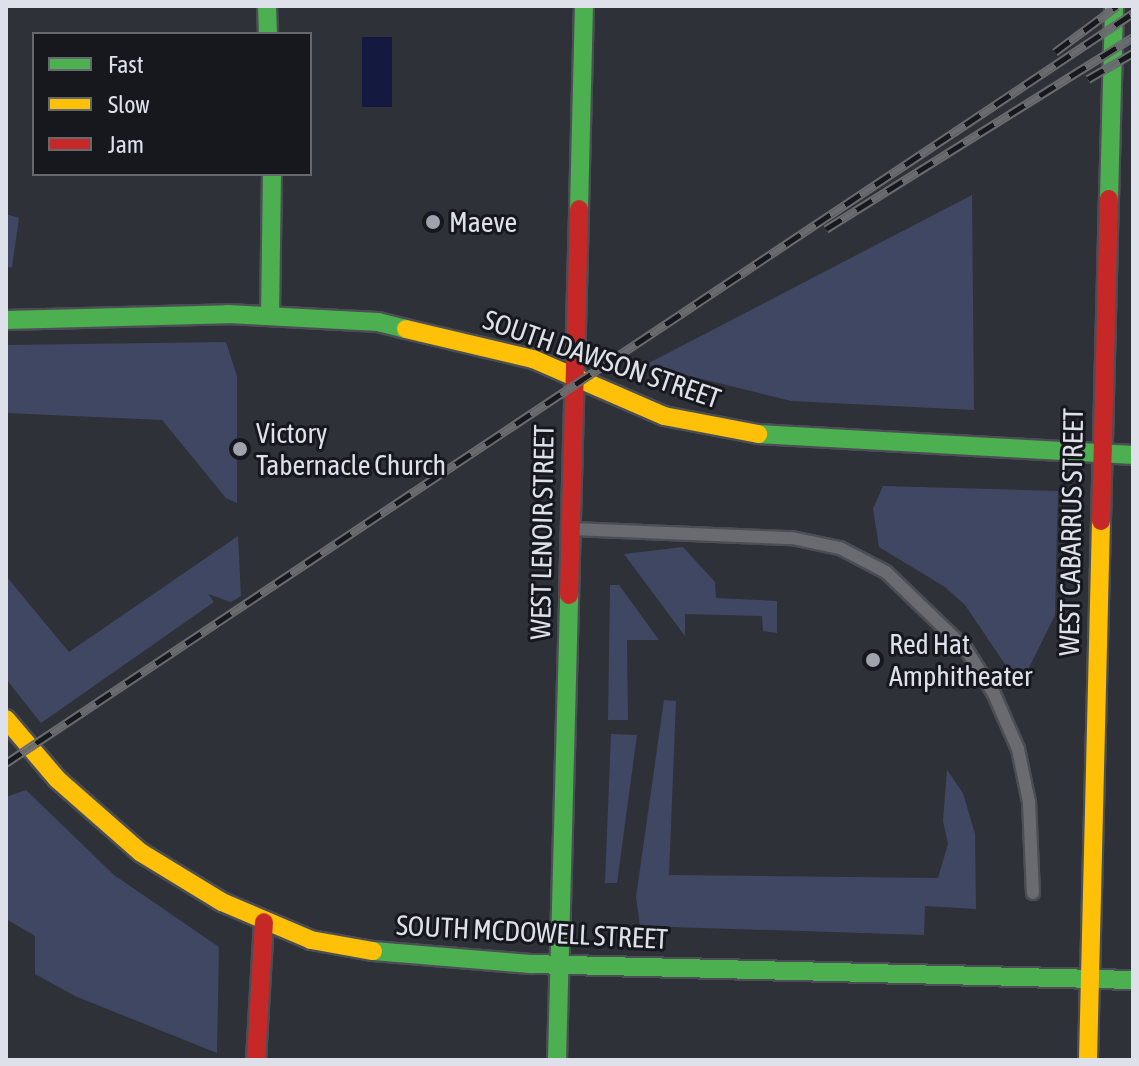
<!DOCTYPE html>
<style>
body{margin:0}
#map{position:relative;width:1139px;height:1066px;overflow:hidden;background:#2f3138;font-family:"Asap Condensed",sans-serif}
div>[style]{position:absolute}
.green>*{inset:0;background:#3f4762}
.water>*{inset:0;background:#141a3f}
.roads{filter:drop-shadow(2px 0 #4b4e54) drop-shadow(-2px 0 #4b4e54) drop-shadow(0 2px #4b4e54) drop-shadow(0 -2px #4b4e54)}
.lane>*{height:12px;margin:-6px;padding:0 6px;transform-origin:6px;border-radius:6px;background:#6a6b70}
.fast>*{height:18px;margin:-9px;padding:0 9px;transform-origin:9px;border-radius:9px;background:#4caf50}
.slow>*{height:18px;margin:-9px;padding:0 9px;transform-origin:9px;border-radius:9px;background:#ffc107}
.jam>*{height:18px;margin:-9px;padding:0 9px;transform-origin:9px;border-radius:9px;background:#c62828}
.rail>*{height:9px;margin-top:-4.5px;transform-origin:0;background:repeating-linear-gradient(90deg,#16181e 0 18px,#6a6b6f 0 36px);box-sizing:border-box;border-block:2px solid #6a6b6f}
.dots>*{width:22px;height:22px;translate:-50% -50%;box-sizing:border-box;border:4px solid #16181e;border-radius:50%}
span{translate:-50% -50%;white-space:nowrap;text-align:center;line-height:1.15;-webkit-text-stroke:6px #16181e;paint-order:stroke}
.poi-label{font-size:28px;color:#dee1ea}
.left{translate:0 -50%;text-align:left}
.street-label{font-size:28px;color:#dee1ea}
.frame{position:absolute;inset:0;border:8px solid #dee1ea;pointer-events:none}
.legend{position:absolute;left:32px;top:32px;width:280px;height:144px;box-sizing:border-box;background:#16181e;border:2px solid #666870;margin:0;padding:10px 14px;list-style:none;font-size:24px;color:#dee1ea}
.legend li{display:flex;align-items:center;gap:16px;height:40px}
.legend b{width:40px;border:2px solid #666870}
</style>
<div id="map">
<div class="green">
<i style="clip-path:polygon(972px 195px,974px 410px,791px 401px,645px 365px)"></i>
<i style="clip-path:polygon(6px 214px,19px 218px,12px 267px,6px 267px)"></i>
<i style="clip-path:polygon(226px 342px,237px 376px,237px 503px,226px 498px,162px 420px,6px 413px,6px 345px)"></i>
<i style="clip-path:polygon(883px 486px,1058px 491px,1055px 615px,1025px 676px,1015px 679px,965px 605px,945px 587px,879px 547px,873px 509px)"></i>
<i style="clip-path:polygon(238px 536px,241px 596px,231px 602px,208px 594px,214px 602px,41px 723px,6px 679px,6px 576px,69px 652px)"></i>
<i style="clip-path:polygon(683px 547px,715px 582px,716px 598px,777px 601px,777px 633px,763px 631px,762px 616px,685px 614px,685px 636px,624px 554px)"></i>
<i style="clip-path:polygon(610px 585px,619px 585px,659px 640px,627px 640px,628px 720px,608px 720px)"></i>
<i style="clip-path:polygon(664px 700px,676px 701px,669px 875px,938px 878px,948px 844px,943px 821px,947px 770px,963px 793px,975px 834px,976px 909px,925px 906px,924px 935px,640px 926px,636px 897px)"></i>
<i style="clip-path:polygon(611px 734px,637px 735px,617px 883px,605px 883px)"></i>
<i style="clip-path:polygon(26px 790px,114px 875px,219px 947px,217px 1053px,75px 996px,35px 974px,35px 936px,6px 919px,6px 797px)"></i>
</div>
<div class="water">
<i style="clip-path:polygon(362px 37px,392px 37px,392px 107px,362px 107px)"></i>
</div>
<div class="roads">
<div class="lane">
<i style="left:573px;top:529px;width:219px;rotate:2.4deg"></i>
<i style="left:792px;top:538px;width:49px;rotate:11.8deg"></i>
<i style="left:840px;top:548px;width:52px;rotate:27.6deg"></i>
<i style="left:886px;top:572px;width:111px;rotate:43.9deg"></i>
<i style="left:966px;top:649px;width:53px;rotate:58.1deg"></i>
<i style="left:994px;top:694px;width:60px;rotate:66.4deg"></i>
<i style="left:1018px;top:749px;width:54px;rotate:78.3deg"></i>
<i style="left:1029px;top:802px;width:91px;rotate:87.5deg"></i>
</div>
<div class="fast">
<i style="left:267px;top:6px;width:28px;rotate:88deg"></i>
<i style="left:1109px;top:199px;width:193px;rotate:-88.5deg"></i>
<i style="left:579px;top:209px;width:203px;rotate:-88.6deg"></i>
<i style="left:270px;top:316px;width:142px;rotate:-89.2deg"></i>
<i style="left:6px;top:320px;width:222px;rotate:-1.5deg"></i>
<i style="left:228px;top:314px;width:150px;rotate:3.1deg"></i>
<i style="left:378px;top:322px;width:29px;rotate:14deg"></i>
<i style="left:758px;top:434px;width:376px;rotate:3.2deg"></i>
<i style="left:373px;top:951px;width:158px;rotate:4.7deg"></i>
<i style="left:530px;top:964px;width:603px;rotate:1.52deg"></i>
<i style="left:557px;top:1060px;width:465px;rotate:-88.5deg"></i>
</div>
<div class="slow">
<i style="left:406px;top:329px;width:130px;rotate:13.3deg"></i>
<i style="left:533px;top:359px;width:143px;rotate:23.5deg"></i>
<i style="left:664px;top:416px;width:96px;rotate:10.8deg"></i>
<i style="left:6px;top:719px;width:79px;rotate:49.6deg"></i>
<i style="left:57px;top:779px;width:111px;rotate:41.3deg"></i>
<i style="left:140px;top:852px;width:96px;rotate:31.4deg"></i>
<i style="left:222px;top:902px;width:97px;rotate:23.1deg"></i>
<i style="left:311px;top:940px;width:63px;rotate:10.1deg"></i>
<i style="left:1088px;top:1060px;width:539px;rotate:-88.62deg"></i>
</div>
<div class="jam">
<i style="left:1101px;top:521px;width:322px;rotate:-88.6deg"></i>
<i style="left:569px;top:595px;width:386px;rotate:-88.5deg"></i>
<i style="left:256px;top:1060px;width:138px;rotate:-86.7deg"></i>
</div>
</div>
<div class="rail">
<i style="left:1055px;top:52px;width:77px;rotate:-36.6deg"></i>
<i style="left:1088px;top:79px;width:52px;rotate:-30deg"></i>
<i style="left:826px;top:229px;width:362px;rotate:-32deg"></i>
<i style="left:6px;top:763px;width:1354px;rotate:-33.64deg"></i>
</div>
<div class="dots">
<i style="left:433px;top:222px;background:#a1a3ac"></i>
<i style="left:240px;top:449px;background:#a1a3ac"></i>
<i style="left:873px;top:660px;background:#a1a3ac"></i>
</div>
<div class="poi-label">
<span class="left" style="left:449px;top:222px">Maeve</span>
<span class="left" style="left:256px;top:449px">Victory<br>Tabernacle Church</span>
<span class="left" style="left:889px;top:660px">Red Hat<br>Amphitheater</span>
</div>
<div class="street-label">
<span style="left:602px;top:359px;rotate:19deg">SOUTH DAWSON STREET</span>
<span style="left:542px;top:532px;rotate:-89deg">WEST LENOIR STREET</span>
<span style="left:1071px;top:532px;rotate:-89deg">WEST CABARRUS STREET</span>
<span style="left:532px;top:932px;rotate:3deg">SOUTH MCDOWELL STREET</span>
</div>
<div class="frame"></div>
<ul class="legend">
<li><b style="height:10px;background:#4caf50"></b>Fast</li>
<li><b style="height:10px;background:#ffc107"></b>Slow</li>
<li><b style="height:10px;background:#c62828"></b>Jam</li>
</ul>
</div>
